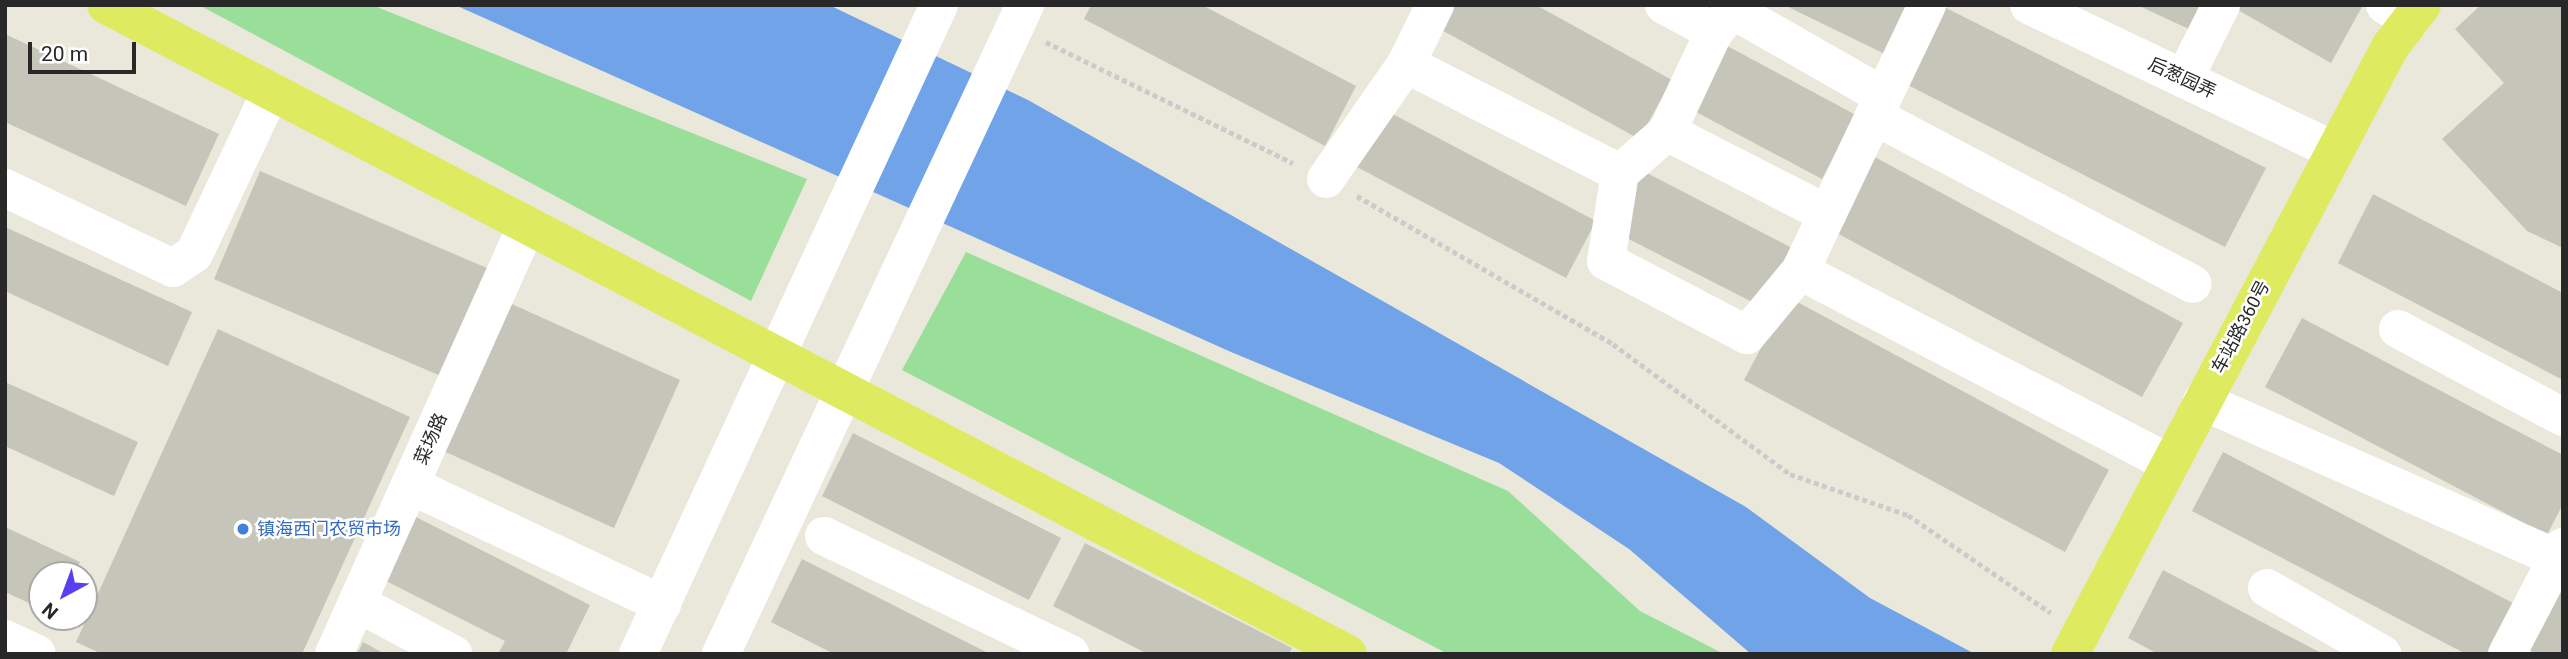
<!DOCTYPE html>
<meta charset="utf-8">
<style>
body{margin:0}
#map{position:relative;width:2568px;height:659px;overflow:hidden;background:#eae8da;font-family:Roboto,"Noto Sans SC",sans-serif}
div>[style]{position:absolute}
.green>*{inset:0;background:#9adf99}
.water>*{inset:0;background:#71a3e9}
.building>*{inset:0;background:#c5c5ba}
.path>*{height:4.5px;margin-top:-2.25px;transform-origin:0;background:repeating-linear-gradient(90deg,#cbcbcb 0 5px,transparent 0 8.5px)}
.minor>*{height:38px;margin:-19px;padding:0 19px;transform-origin:19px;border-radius:19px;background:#fff}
.major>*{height:38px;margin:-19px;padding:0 19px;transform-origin:19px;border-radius:19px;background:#deea60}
.dots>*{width:19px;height:19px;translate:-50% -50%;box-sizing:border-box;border:4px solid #fff;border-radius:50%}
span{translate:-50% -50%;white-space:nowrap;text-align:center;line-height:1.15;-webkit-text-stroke:5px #fff;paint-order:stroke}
.street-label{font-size:18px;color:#282828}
.shop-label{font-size:18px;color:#366cbe}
.left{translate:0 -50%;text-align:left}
.frame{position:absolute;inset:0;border:7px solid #282828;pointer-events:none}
.north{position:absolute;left:28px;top:561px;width:70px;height:70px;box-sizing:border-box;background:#fff;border:2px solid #a9a9a9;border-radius:50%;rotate:221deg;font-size:19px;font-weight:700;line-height:28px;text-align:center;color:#282828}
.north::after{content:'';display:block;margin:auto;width:24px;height:32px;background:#5840f1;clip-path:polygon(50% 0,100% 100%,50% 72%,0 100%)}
.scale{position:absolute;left:28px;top:42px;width:108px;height:32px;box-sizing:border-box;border:4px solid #282828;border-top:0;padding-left:9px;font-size:21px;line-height:24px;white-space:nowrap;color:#282828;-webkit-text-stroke:5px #fff;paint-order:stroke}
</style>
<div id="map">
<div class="green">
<i style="clip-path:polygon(199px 5px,372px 5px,807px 179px,751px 301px)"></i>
<i style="clip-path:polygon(966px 252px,1508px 491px,1640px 611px,1724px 654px,1448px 654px,902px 370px)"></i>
</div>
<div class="water">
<i style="clip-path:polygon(455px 5px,829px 5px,1028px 100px,1746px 507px,1870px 598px,1975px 654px,1751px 654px,1629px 549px,1499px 463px,1231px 352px)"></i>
</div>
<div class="building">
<i style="clip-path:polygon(1091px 5px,1202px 5px,1356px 86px,1325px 146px,1084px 19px)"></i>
<i style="clip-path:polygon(1424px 5px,1536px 5px,1672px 80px,1639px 139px,1418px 17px)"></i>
<i style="clip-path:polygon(1784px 5px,1911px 5px,1887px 55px)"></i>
<i style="clip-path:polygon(1940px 5px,2266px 168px,2225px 247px,1902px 82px)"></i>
<i style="clip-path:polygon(2137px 5px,2205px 5px,2193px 31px)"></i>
<i style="clip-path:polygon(2229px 5px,2363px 5px,2331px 63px)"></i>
<i style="clip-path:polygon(2481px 5px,2563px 5px,2563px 248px,2527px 231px,2442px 139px,2504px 83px,2455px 29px)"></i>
<i style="clip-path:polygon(5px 34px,219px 134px,186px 206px,5px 122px)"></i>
<i style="clip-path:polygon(1718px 41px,1856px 115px,1822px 179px,1683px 105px)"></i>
<i style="clip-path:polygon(1387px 111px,1596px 221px,1566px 278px,1357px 167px)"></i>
<i style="clip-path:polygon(1871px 155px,2183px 323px,2142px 397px,1831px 230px)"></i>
<i style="clip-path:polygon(1641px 170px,1792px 248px,1762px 307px,1611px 230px)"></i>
<i style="clip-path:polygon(260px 171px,487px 268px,441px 376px,214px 279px)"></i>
<i style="clip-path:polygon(2373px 194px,2563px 293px,2563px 380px,2338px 263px)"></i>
<i style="clip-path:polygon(5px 227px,192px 312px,168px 366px,5px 291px)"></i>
<i style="clip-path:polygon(1788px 297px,2109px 470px,2065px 552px,1744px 380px)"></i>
<i style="clip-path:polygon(505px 301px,680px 380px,614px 528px,439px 449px)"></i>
<i style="clip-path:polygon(2302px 318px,2563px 455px,2563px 504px,2547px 535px,2265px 387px)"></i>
<i style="clip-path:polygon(218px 329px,410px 417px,302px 654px,102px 654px,76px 642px)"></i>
<i style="clip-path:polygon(5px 382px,138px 442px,114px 496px,5px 446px)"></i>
<i style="clip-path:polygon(853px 433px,1061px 538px,1029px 600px,822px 496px)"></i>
<i style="clip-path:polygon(2223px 452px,2513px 603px,2487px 654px,2466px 654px,2192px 511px)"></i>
<i style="clip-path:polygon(406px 512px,590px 605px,566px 654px,498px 654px,505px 641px,374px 575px)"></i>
<i style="clip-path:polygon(5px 527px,80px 562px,74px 575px,42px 575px,42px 609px,5px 592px)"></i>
<i style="clip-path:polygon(1085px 543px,1292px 648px,1289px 654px,1148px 654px,1053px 606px)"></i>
<i style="clip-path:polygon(802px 559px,990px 654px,834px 654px,771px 622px)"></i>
<i style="clip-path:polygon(2163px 570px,2323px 654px,2158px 654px,2128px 638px)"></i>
<i style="clip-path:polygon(2556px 588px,2563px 592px,2563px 654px,2536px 654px,2521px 645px)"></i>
<i style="clip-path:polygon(363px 642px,385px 654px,357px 654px)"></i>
</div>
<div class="path">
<i style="left:1046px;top:42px;width:275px;rotate:26.1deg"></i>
<i style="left:1357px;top:196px;width:296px;rotate:30deg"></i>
<i style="left:1613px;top:344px;width:220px;rotate:36.3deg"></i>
<i style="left:1790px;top:474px;width:125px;rotate:19.2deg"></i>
<i style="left:1908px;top:515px;width:173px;rotate:34.4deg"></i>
</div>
<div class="minor">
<i style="left:1664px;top:5px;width:57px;rotate:28.4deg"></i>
<i style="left:1738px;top:5px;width:36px;rotate:132deg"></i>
<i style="left:1714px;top:32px;width:110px;rotate:115.2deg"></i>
<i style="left:1667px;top:132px;width:62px;rotate:138.9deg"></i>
<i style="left:1620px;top:173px;width:89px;rotate:99deg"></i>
<i style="left:1606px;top:261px;width:159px;rotate:27.7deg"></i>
<i style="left:1747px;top:335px;width:83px;rotate:-50.4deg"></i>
<i style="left:1927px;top:5px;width:295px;rotate:115.5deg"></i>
<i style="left:1800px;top:271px;width:416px;rotate:27.5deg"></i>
<i style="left:2029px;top:5px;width:339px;rotate:25.5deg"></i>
<i style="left:2385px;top:5px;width:30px;rotate:30deg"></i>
<i style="left:1736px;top:12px;width:169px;rotate:29.7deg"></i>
<i style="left:1406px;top:64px;width:66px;rotate:-63.8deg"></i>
<i style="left:2184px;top:79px;width:83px;rotate:-63.4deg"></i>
<i style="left:1874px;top:116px;width:360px;rotate:27.8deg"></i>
<i style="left:1667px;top:132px;width:180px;rotate:27.1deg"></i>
<i style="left:1326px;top:179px;width:140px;rotate:-55.2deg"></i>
<i style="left:1406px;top:64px;width:240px;rotate:27deg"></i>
<i style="left:5px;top:188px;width:186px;rotate:25.5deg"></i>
<i style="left:173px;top:268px;width:25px;rotate:-34deg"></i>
<i style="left:194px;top:254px;width:180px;rotate:-64.7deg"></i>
<i style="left:2398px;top:329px;width:187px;rotate:28.1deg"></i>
<i style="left:2202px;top:401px;width:395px;rotate:23.9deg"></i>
<i style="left:410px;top:485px;width:279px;rotate:25.3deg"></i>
<i style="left:824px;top:536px;width:273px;rotate:25.6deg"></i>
<i style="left:2267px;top:588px;width:133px;rotate:29.9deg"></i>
<i style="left:357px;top:603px;width:109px;rotate:28deg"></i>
<i style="left:5px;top:639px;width:35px;rotate:25deg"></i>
<i style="left:334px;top:654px;width:470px;rotate:-65.8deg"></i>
<i style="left:638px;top:654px;width:715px;rotate:-65.12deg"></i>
<i style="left:721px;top:654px;width:717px;rotate:-64.9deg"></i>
<i style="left:2507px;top:654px;width:121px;rotate:-62.4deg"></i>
</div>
<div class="major">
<i style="left:106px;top:5px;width:1401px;rotate:27.59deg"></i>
<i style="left:2070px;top:654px;width:686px;rotate:-62.2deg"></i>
<i style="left:2390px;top:47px;width:53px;rotate:-52.7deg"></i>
</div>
<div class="dots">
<i style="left:243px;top:529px;background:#3f7fe0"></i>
</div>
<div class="street-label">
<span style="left:2182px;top:78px;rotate:25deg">后葱园弄</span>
<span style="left:2241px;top:327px;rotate:-62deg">车站路360号</span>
<span style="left:431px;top:439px;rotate:-66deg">菜场路</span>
</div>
<div class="shop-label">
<span class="left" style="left:257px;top:529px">镇海西门农贸市场</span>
</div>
<div class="frame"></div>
<div class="north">N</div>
<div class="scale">20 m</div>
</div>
